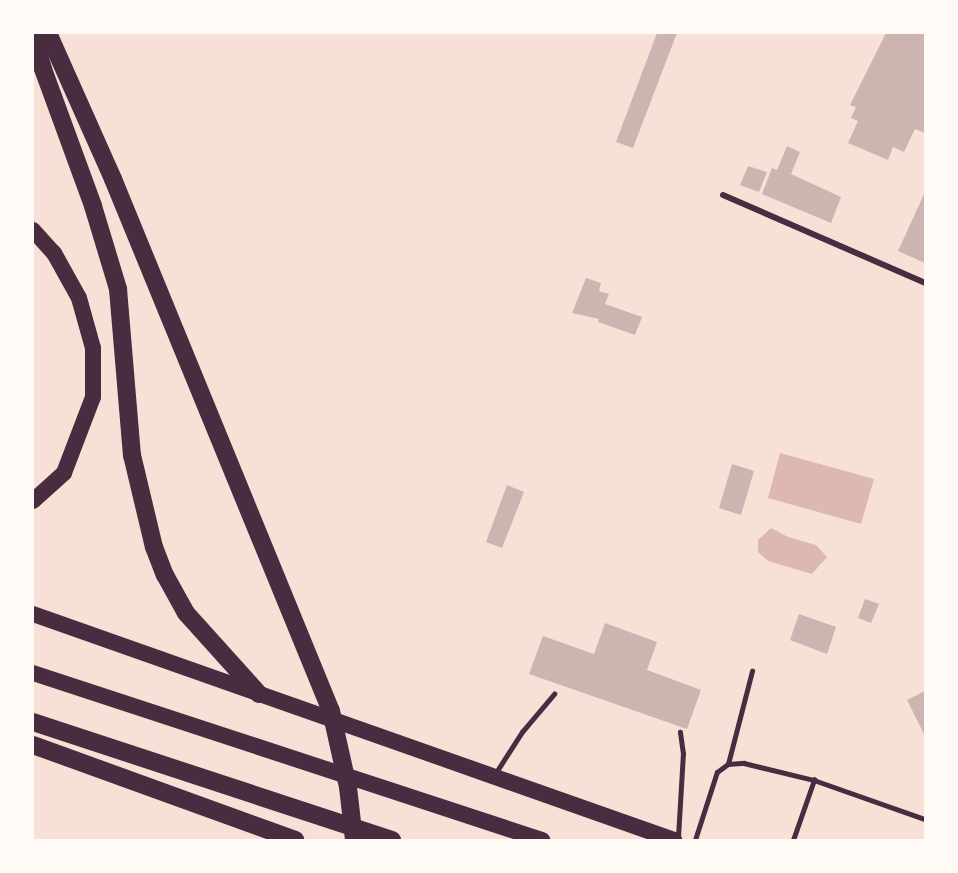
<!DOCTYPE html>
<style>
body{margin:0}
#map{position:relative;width:958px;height:873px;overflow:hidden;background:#f7e1d7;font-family:"PT Sans",sans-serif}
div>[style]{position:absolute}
.water>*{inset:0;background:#dcb8b0}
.building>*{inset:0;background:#ccb4b1}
.service>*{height:4.5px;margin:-2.25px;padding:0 2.25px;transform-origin:2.25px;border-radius:2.25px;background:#4a2c40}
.minor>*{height:6px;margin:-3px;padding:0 3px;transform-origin:3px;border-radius:3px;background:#4a2c40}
.trunk>*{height:16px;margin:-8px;padding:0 8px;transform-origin:8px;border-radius:8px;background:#4a2c40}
.motorway>*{height:18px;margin:-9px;padding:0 9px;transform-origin:9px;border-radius:9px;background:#4a2c40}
span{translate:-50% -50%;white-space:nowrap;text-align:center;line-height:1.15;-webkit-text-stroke:4.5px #fffaf5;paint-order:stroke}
.frame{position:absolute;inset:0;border:34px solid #fffaf5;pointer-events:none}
</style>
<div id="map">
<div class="water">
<i style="clip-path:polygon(780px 453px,874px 479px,861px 524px,768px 498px)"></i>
<i style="clip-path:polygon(771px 528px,788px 537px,816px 545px,827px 557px,812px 574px,768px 561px,758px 552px,758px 540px)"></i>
</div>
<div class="building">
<i style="clip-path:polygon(657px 33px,677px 33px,633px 148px,616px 142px)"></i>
<i style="clip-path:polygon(886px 33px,925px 33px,925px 133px,915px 129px,904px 152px,893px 147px,888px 160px,848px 143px,858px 121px,851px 118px,856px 107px,850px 105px)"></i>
<i style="clip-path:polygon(787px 146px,800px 152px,791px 174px,841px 197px,831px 223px,762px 194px,772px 168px,777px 170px)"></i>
<i style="clip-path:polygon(748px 166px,767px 172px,759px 192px,740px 185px)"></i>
<i style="clip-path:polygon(925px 192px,925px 263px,898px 251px)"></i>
<i style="clip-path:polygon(586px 278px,601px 283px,599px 291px,609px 294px,605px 304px,642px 317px,635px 335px,598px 322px,599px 319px,572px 313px)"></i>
<i style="clip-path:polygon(732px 464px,754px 471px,741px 515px,719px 508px)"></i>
<i style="clip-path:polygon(507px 485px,524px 492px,502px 548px,486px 542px)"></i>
<i style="clip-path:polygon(865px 599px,879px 604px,871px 623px,858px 618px)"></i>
<i style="clip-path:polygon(799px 614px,836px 627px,827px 654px,790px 640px)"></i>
<i style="clip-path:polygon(605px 623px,657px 642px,647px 670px,701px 690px,687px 729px,529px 674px,543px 636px,594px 654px)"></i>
<i style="clip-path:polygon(925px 691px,925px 736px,907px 700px)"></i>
</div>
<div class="service">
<i style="left:728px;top:764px;width:96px;rotate:-75.5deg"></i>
<i style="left:495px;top:774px;width:50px;rotate:-57.3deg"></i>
<i style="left:522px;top:732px;width:50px;rotate:-49.9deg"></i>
<i style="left:678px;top:837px;width:83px;rotate:-86.6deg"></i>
<i style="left:683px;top:754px;width:22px;rotate:-98deg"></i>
<i style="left:695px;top:840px;width:71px;rotate:-72.1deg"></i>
<i style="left:717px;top:772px;width:14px;rotate:-36deg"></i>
<i style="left:728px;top:764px;width:16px;rotate:-4deg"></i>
<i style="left:744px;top:763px;width:72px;rotate:13.7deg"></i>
<i style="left:814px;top:780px;width:118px;rotate:19.4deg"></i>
<i style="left:793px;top:840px;width:64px;rotate:-70.7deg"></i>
</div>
<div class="minor">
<i style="left:723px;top:195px;width:220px;rotate:23.5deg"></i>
</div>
<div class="trunk">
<i style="left:33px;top:230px;width:31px;rotate:48deg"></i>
<i style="left:54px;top:253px;width:51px;rotate:60.9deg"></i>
<i style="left:79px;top:298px;width:52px;rotate:74.4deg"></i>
<i style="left:93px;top:348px;width:49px;rotate:90deg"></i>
<i style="left:93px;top:397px;width:81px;rotate:110.9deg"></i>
<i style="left:64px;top:473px;width:42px;rotate:137.9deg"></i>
<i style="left:33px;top:614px;width:680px;rotate:19.42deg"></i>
<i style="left:33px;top:673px;width:536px;rotate:18.16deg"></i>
</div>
<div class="motorway">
<i style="left:48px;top:33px;width:160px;rotate:66deg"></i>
<i style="left:113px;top:179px;width:575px;rotate:67.72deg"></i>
<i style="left:331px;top:711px;width:78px;rotate:77.4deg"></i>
<i style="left:348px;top:787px;width:53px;rotate:83.5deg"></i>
<i style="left:33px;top:34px;width:36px;rotate:74deg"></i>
<i style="left:43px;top:69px;width:146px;rotate:69.9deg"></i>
<i style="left:93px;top:206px;width:87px;rotate:73.2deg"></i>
<i style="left:118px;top:289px;width:167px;rotate:85.2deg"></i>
<i style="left:132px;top:455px;width:95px;rotate:76.6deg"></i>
<i style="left:154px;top:547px;width:30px;rotate:69deg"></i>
<i style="left:165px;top:575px;width:43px;rotate:61.1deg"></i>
<i style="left:186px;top:613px;width:109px;rotate:48deg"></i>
<i style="left:33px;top:722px;width:378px;rotate:18.2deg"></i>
<i style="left:33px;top:745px;width:279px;rotate:19.9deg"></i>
</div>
<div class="frame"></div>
</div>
